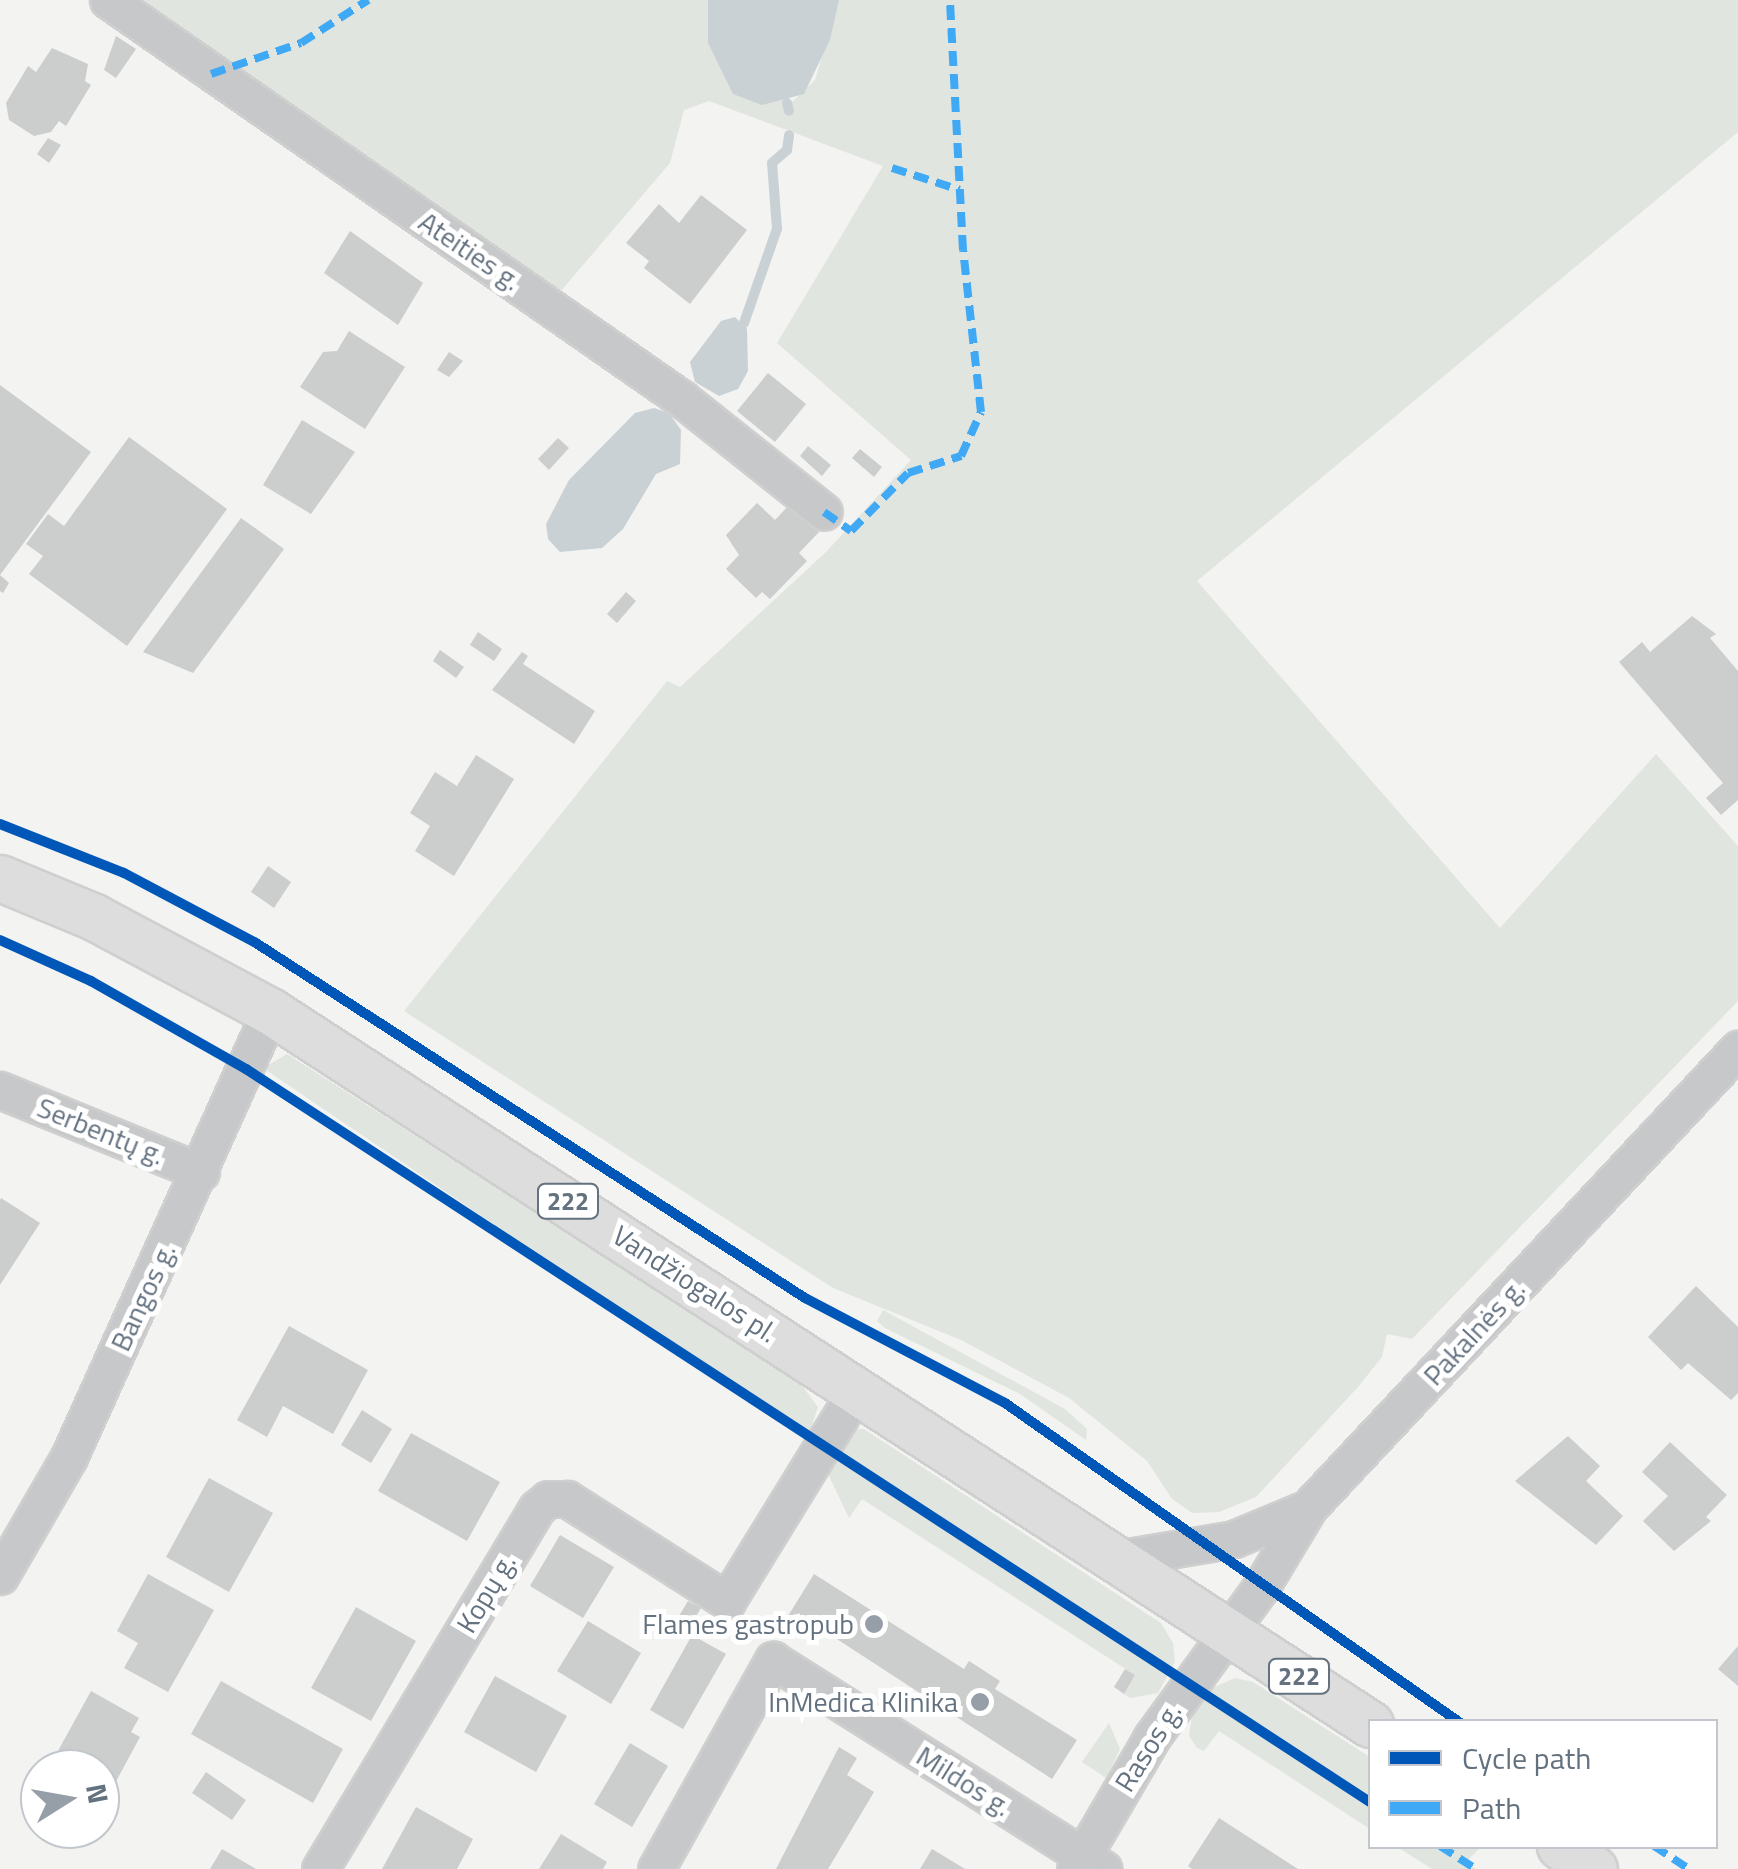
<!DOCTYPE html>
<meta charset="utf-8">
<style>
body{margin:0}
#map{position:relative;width:1738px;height:1869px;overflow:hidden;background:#f3f3f1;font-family:"Titillium Web",sans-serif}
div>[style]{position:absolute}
.green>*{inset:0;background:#e1e5df}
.water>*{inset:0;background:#c9d1d4}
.stream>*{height:10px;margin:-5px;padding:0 5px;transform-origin:5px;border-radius:5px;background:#c9d1d4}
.building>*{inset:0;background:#cccdcd}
.roads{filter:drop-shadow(2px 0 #cfcfcf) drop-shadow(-2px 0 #cfcfcf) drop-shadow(0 2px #cfcfcf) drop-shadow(0 -2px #cfcfcf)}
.minor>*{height:35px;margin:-17.5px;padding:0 17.5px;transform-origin:17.5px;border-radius:17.5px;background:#c7c8c9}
.major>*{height:45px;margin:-22.5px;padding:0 22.5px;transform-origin:22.5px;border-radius:22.5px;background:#ddd}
.quiet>*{height:8px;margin-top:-4px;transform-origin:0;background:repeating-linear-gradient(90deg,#3fa9f5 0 15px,transparent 0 23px)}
.cycleway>*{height:10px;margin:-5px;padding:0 5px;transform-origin:5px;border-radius:5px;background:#0057b8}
.dots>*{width:28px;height:28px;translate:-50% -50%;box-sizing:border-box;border:5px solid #fff;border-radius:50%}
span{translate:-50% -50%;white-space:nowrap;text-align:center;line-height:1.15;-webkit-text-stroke:10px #fff;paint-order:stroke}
.shield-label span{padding:2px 8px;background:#fff;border:2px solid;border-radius:8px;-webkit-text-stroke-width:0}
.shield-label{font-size:25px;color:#647280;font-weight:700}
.street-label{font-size:28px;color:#647280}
.poi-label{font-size:28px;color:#647280}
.right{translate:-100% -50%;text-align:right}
.legend{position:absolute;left:1368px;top:1719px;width:350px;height:130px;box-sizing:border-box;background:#fff;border:2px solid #c1c7cc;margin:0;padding:12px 18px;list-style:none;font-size:30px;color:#647280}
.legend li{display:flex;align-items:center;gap:20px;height:50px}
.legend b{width:50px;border:2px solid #c1c7cc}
.north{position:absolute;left:20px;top:1749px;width:100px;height:100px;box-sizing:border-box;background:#fff;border:2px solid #c1c7cc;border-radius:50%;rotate:79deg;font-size:28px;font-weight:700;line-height:40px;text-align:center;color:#647280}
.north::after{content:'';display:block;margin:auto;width:35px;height:45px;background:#969fa8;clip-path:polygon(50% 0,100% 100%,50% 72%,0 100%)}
</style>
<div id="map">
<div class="green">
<i style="clip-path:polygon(108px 0,708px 0,709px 18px,792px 102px,815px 80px,839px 0,1738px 0,1738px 132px,1197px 581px,1500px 928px,1656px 754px,1738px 846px,1738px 1001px,1412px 1339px,1387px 1334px,1382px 1357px,1358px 1387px,1256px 1497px,1219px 1512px,1192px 1513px,1172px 1499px,1147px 1461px,1069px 1398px,961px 1340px,833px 1288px,404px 1011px,667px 681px,680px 687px,826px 552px,911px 460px,777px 343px,883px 166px,709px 101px,684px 110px,670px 163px,549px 305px)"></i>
<i style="clip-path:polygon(287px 1054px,797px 1379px,818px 1407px,808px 1437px,263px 1068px)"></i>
<i style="clip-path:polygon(883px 1310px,1065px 1409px,1087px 1429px,1086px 1440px,1020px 1394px,885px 1328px,877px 1321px)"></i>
<i style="clip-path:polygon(864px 1429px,1161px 1623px,1173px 1643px,1175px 1662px,1158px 1693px,1130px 1698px,1124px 1694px,1135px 1675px,862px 1499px,849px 1518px,827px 1472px,848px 1430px)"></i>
<i style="clip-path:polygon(1235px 1678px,1253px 1682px,1370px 1757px,1370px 1829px,1219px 1731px,1204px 1751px,1197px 1748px,1189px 1736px,1192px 1715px,1212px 1688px)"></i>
<i style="clip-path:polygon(1109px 1723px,1120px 1749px,1106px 1778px,1082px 1762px)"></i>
<i style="clip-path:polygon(1397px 1847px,1478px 1846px,1479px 1849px,1466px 1862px,1476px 1869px,1432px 1869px)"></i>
</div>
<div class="water">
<i style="clip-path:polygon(708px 0,839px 0,830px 40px,804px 94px,762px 105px,733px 94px,708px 43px)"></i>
<i style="clip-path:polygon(735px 317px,747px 329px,748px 371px,738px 389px,719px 396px,695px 382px,690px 362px,721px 321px)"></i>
<i style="clip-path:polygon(654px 408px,669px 413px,681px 430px,680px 464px,656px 474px,623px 529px,602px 548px,560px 552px,548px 539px,546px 524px,569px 480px,635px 413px)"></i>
</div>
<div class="stream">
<i style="left:787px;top:103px;width:8px;rotate:76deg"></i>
<i style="left:744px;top:323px;width:100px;rotate:-70.7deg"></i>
<i style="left:777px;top:229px;width:66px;rotate:-94.3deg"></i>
<i style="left:772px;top:163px;width:20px;rotate:-41deg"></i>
<i style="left:787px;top:150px;width:15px;rotate:-82deg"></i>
</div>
<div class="building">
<i style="clip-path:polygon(116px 36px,136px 49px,116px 78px,104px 70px)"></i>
<i style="clip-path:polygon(52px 48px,88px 64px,85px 81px,91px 85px,66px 126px,59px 121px,51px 132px,34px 136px,9px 120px,6px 103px,28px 66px,36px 72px)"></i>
<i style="clip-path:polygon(48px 138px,61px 145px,49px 163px,37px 154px)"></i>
<i style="clip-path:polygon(701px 195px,747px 230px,690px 304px,644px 268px,649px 261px,626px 243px,659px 204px,679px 223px)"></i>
<i style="clip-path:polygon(350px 231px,423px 283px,398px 325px,324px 273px)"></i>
<i style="clip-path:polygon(349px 331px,405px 367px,365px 429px,300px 387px,323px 352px,337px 351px)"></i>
<i style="clip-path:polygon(449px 352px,463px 361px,449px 377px,437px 370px)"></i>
<i style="clip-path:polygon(768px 373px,806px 404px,775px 442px,737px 411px)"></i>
<i style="clip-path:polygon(0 385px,91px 452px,0 575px,9px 583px,3px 593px,0 591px)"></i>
<i style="clip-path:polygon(302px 420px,355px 452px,311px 514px,263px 485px)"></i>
<i style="clip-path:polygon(129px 437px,227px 509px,127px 646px,29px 574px,43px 556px,26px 544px,48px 514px,64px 526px)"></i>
<i style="clip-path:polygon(558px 438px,569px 448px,549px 470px,538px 459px)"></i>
<i style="clip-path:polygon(808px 446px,831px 465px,822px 476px,800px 456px)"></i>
<i style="clip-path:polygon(860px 449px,882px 467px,874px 477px,852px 458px)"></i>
<i style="clip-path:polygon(757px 503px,775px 520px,790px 504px,819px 532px,799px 553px,807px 561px,770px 599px,762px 592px,756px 598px,726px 569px,739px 555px,726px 535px)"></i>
<i style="clip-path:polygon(241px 518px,284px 549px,193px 673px,143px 652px)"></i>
<i style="clip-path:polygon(626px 592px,636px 601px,617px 623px,607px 614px)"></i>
<i style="clip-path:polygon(1692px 616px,1716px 634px,1710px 638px,1738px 671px,1738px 800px,1721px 815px,1706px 798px,1723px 783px,1619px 662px,1642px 642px,1650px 652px)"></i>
<i style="clip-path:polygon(478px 632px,502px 649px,494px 661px,470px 645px)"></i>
<i style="clip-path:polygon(440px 650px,464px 667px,456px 678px,433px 661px)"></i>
<i style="clip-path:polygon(522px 652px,528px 656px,523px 664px,595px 711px,574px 744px,492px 690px)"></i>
<i style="clip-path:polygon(476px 755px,514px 779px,454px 876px,415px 851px,430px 826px,410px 813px,435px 772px,457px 786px)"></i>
<i style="clip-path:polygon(268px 866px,291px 882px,274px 908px,251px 892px)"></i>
<i style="clip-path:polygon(1px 1198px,40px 1223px,0 1285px,0 1200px)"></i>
<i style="clip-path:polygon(1696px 1286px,1738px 1327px,1738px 1393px,1731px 1400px,1688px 1363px,1681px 1370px,1648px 1337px)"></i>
<i style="clip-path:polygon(289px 1326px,368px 1370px,333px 1434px,283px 1406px,267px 1437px,237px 1420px)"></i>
<i style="clip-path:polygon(362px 1410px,392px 1429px,371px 1463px,341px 1445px)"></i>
<i style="clip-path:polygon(411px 1433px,500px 1482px,467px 1541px,378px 1491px)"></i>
<i style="clip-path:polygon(1568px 1436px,1600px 1466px,1586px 1481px,1623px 1516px,1596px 1545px,1515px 1481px)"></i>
<i style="clip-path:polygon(1670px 1442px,1727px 1495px,1706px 1517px,1711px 1521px,1674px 1551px,1643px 1521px,1668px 1496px,1642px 1472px)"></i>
<i style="clip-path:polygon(209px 1478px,273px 1513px,229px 1592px,166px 1557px)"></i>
<i style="clip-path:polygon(560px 1535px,614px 1567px,583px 1618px,530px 1586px)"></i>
<i style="clip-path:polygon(148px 1574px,214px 1610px,168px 1692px,124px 1668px,138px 1643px,117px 1631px)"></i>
<i style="clip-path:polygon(814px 1574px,964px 1669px,969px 1661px,1000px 1681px,995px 1689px,1077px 1740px,1052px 1779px,823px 1630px,819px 1636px,788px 1616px)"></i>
<i style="clip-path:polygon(688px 1601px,701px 1608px,692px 1623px,679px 1616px)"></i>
<i style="clip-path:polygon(356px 1607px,416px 1641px,371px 1721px,311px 1688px)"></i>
<i style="clip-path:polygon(588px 1621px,641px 1653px,611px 1704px,557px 1671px)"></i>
<i style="clip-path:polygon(692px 1635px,726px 1654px,683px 1729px,650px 1710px)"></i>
<i style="clip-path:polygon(1738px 1646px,1738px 1686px,1718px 1669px)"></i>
<i style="clip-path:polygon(1125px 1669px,1135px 1675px,1124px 1694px,1114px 1687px)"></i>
<i style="clip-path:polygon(495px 1676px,567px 1716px,536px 1772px,464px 1732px)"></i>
<i style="clip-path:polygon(221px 1681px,343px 1749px,313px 1803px,191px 1734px)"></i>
<i style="clip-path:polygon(91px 1691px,139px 1718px,131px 1732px,140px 1737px,106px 1800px,100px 1797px,100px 1769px,48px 1769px)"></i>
<i style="clip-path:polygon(630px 1743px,668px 1766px,632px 1827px,594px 1804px)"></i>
<i style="clip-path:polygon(839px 1747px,857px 1758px,847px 1775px,874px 1792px,828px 1869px,776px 1869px)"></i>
<i style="clip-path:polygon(206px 1772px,246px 1800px,232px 1820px,192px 1793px)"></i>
<i style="clip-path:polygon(416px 1807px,473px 1839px,457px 1869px,382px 1869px)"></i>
<i style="clip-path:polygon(1219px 1818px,1298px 1869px,1192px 1869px,1188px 1866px)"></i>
<i style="clip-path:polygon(561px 1834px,607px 1862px,603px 1869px,539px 1869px)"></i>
<i style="clip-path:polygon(222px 1849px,256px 1869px,210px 1869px)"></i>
<i style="clip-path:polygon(932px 1849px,965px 1869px,920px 1869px)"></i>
</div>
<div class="roads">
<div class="minor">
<i style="left:108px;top:0;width:699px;rotate:34.8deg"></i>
<i style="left:682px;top:399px;width:181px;rotate:38.5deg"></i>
<i style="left:0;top:1090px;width:217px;rotate:22.2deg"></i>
<i style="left:1116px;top:1559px;width:120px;rotate:-9.6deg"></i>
<i style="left:1234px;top:1539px;width:80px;rotate:-22.7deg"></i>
<i style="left:0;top:1576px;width:138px;rotate:-59.9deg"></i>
<i style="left:69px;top:1457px;width:489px;rotate:-65.7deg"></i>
<i style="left:320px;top:1869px;width:421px;rotate:-59deg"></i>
<i style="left:537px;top:1508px;width:14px;rotate:-39deg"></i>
<i style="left:548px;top:1499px;width:19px"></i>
<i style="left:567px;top:1499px;width:190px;rotate:32.5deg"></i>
<i style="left:727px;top:1601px;width:248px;rotate:-58.4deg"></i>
<i style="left:656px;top:1869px;width:240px;rotate:-60.8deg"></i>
<i style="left:773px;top:1660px;width:391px;rotate:32.3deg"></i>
<i style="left:1075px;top:1869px;width:153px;rotate:-59.7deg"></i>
<i style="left:1152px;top:1737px;width:185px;rotate:-54deg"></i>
<i style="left:1261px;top:1587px;width:93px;rotate:-59deg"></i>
<i style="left:1309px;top:1507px;width:628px;rotate:-46.87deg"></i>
</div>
<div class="major">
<i style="left:0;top:878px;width:102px;rotate:22.5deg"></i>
<i style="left:94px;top:917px;width:200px;rotate:28.1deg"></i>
<i style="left:270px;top:1011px;width:1311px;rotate:32.95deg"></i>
<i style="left:1560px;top:1846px;width:41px;rotate:34.1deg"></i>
</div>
</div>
<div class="quiet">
<i style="left:211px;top:74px;width:95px;rotate:-19deg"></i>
<i style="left:301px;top:43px;width:80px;rotate:-32.7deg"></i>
<i style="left:892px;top:168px;width:71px;rotate:17.9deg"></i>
<i style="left:824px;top:512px;width:33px;rotate:35deg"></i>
<i style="left:851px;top:531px;width:81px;rotate:-45.5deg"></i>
<i style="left:908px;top:473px;width:56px;rotate:-17.8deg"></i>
<i style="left:961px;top:456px;width:48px;rotate:-65.6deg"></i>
<i style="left:981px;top:412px;width:163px;rotate:-96.3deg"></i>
<i style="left:963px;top:250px;width:250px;rotate:-93deg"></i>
<i style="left:1440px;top:1846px;width:43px;rotate:32.6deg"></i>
<i style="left:1654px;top:1846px;width:42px;rotate:33.3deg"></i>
</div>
<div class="cycleway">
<i style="left:0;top:824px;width:133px;rotate:21.6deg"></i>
<i style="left:124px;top:873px;width:149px;rotate:27.9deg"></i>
<i style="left:256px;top:943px;width:654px;rotate:32.89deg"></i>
<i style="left:805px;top:1298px;width:226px;rotate:27.7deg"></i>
<i style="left:1005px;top:1403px;width:555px;rotate:35.09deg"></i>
<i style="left:0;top:940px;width:100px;rotate:24.3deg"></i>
<i style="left:91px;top:981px;width:178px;rotate:29.6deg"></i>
<i style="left:246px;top:1069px;width:1342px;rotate:33.11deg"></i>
</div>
<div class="dots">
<i style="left:874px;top:1624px;background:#969fa8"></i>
<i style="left:980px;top:1702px;background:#969fa8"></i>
</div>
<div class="shield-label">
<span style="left:568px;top:1201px">222</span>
<span style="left:1299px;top:1676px">222</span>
</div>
<div class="street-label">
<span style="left:470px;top:251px;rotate:34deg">Ateities g.</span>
<span style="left:101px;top:1131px;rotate:22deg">Serbentų g.</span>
<span style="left:695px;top:1284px;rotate:33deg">Vandžiogalos pl.</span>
<span style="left:143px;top:1297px;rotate:-65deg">Bangos g.</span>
<span style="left:1474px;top:1332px;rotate:-47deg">Pakalnės g.</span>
<span style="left:486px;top:1593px;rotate:-59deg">Kopų g.</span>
<span style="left:1148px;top:1747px;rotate:-58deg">Rasos g.</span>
<span style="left:964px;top:1781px;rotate:32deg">Mildos g.</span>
</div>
<div class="poi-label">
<span class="right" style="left:854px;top:1624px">Flames gastropub</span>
<span class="right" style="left:958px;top:1702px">InMedica Klinika</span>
</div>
<ul class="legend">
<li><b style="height:12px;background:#0057b8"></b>Cycle path</li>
<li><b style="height:12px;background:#3fa9f5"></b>Path</li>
</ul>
<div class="north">N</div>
</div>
